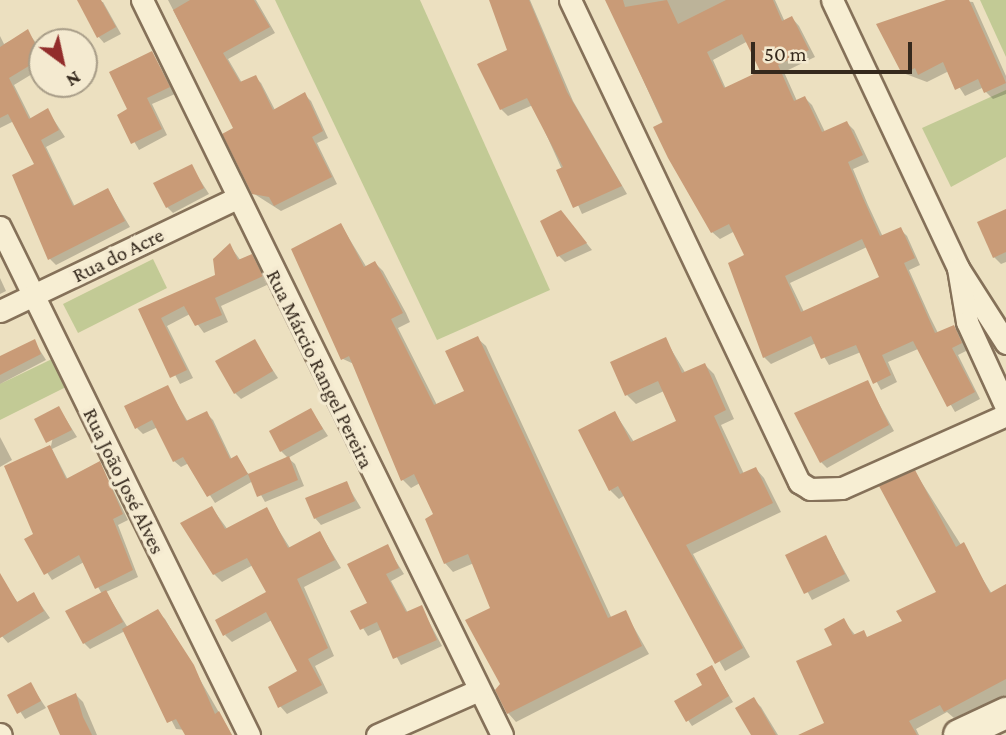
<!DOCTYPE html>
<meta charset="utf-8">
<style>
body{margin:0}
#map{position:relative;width:1006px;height:735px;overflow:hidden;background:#ece0c0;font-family:"Crimson Pro",serif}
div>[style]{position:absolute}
.green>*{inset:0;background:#c2ca95}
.shadow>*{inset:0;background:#0003}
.building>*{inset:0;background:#c99b77}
.roads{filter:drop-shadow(2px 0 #857159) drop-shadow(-2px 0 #857159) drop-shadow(0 2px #857159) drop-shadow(0 -2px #857159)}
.minor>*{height:21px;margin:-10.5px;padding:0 10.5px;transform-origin:10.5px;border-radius:10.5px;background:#f7eed3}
.secondary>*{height:30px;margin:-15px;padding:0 15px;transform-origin:15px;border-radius:15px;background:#f7eed3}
span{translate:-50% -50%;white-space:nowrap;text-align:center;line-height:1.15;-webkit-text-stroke:7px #f4ead0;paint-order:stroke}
.street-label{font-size:21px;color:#35291d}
.north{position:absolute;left:28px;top:28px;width:70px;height:70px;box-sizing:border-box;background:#f4ead0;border:2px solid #a89d88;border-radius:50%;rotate:147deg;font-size:19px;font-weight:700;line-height:28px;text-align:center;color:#35291d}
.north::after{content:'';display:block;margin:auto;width:24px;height:32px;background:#922d2b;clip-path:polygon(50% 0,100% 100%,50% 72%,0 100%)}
.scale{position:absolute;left:751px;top:42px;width:161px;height:32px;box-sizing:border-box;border:4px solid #35291d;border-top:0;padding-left:9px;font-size:21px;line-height:24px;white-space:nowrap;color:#35291d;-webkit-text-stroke:5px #f4ead0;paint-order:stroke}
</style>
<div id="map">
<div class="green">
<i style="clip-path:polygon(275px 0,420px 0,550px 290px,437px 340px)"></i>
<i style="clip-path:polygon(980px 0,1006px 0,1006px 57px)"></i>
<i style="clip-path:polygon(1006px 90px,1006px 157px,951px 187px,922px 128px)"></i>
<i style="clip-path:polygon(153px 259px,167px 288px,78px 333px,63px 304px)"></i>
<i style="clip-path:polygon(52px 359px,66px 387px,0 420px,0 384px)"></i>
</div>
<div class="shadow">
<i style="clip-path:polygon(88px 0,103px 2px,121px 34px,104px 43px,98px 36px)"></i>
<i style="clip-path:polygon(168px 0,256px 0,275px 33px,228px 59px,242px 83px,255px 77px,261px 83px,275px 110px,305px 95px,311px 101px,328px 138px,317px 143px,337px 184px,281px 211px,253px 193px,235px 129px)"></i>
<i style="clip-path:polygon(491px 0,530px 0,573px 101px,627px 194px,582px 214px,533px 105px,508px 116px,501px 109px,510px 51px)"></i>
<i style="clip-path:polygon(evenodd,607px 0,775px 0,785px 22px,792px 18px,799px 26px,815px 57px,784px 72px,797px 101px,805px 98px,812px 105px,825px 132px,847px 123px,854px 130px,869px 162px,853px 169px,868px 205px,883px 237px,900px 229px,907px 236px,920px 265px,909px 270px,930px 317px,938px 333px,954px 327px,961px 334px,968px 350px,958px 355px,980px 399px,955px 412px,918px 349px,888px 362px,897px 382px,881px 390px,861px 352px,829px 365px,816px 343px,771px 364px,764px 357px,747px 256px,735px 231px,720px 239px,712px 232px,607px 0,748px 41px,763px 72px,726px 89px,713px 60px,748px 41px,607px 0,867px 247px,881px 278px,804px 312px,790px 283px,867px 247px)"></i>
<i style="clip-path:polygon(948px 0,973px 2px,1006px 76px,1006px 94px,993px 99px,982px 88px,965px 96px,949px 71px,927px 82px,903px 73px,879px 25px)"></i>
<i style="clip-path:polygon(28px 32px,42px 51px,42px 68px,14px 85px,31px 119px,48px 111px,65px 137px,46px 147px,75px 207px,108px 190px,130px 227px,56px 265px,50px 259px,36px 164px,14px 121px,0 128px,0 36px,4px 44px)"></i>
<i style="clip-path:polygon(152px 53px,175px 94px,152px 104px,167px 135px,139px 150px,119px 115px,129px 110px)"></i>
<i style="clip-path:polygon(191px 166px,209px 194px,173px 213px,167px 207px)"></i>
<i style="clip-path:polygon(1006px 211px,1006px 262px,1001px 264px,994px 257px)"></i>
<i style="clip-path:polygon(567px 219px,592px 250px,565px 262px,559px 256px)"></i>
<i style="clip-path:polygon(341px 225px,367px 268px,375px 263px,383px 271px,406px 313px,410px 322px,398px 328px,437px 405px,466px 391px,477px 338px,486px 346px,612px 619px,625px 612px,649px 654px,516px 722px,508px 713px,493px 609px,474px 563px,453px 572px,445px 563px,435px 515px,420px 483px,411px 488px,403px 480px,356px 365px,343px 359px)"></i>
<i style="clip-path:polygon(230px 246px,241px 261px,251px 256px,269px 284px,221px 306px,228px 322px,204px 333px,190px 314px,167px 326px,193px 378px,180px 384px,140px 309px,217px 276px)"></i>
<i style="clip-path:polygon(0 278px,6px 291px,0 294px)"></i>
<i style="clip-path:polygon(665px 339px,686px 374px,705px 365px,714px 374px,734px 419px,721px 425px,744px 474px,756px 469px,764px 478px,781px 512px,693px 554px,750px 657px,725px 671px,625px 495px,619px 499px,610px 490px,615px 413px,634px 442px,678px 422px,664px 391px,636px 404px,627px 395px)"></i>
<i style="clip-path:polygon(34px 341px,46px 360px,0 384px,0 358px)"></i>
<i style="clip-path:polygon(254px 341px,278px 378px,241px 399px,235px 393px)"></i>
<i style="clip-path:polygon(867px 382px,894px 431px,827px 468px,821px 462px)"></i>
<i style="clip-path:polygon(167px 387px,188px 422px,206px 413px,213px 420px,232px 460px,250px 475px,288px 458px,281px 451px,271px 432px,311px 410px,328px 436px,288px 458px,295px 464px,304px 486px,265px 502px,253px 481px,215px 503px,189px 463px,181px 467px,174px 461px,158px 427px,143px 434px,137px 428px)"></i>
<i style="clip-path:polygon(59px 408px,77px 437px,52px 449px,68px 480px,100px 463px,128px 520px,118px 525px,138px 577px,106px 592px,128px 628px,157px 612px,165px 619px,232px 735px,176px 729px,125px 631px,90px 649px,84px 643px,102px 594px,84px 562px,52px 580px,26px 540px,35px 535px,7px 467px,51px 446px)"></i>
<i style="clip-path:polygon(0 437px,12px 460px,0 467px)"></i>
<i style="clip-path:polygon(915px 472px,992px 594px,1006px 586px,1006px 695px,954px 718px,947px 712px,916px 729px,919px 735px,802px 735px,826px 724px,843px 620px,856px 636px,870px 638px,904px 622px,938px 593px)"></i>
<i style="clip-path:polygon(346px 483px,361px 508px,321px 525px,315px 518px)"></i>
<i style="clip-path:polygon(212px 508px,228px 530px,266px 510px,290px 548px,320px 533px,341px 568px,304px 587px,334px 656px,315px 666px,328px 693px,287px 714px,280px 706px,299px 672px,272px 620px,232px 642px,225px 635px,269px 593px,253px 565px,222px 582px,214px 574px)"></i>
<i style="clip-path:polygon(826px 537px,850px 581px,812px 600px,788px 556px)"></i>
<i style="clip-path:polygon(387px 547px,404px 574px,391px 581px,408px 613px,421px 607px,442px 646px,401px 665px,382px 629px,368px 636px,353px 612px,369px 604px)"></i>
<i style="clip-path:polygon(9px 591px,19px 604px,34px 595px,50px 618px,8px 643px,0 634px,0 596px)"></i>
<i style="clip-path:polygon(712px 667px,733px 702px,692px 726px,676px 702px,704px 686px)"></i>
<i style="clip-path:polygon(31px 685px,46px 708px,25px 719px,10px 696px)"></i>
<i style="clip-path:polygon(76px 695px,83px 702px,97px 735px,62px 735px)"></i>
<i style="clip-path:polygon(753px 699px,761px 707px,778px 735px,752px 735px)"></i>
</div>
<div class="building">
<i style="clip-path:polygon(77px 0,101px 0,116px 27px,97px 38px)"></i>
<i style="clip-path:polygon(190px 0,254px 0,270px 27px,223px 53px,240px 82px,256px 75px,273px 110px,305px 92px,323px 131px,312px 137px,332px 177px,274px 206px,269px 197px,252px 194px,222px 134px,233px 128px,173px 10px)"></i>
<i style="clip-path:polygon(489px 0,529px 0,567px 92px,622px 186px,573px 208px,556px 170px,563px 167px,527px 98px,500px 110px,477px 64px,507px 50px)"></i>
<i style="clip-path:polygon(evenodd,605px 0,623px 0,625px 7px,667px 0,678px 24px,726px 0,773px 0,782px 21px,792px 16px,809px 50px,778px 65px,794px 101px,805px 96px,822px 132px,847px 121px,863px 155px,848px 162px,862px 196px,880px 236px,901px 227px,915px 258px,904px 263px,924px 308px,935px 333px,954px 325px,962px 343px,952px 348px,975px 392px,947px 407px,913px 341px,882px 355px,891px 375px,873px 384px,856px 345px,821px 359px,811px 336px,763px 358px,728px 263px,744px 255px,729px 224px,711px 233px,668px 158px,653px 127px,663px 122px,605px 0,742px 34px,760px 71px,724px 88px,707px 52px,742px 34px,605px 0,862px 239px,879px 277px,801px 312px,785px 276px,862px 239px)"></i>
<i style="clip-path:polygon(946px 0,969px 0,1006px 83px,984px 93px,978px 79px,955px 90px,943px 62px,918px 75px,915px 68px,902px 74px,876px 24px)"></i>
<i style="clip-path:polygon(28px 29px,42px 58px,9px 78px,29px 119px,48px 108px,59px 130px,41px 140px,73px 206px,108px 188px,125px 221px,48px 260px,12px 175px,34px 164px,8px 114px,0 118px,0 47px)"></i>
<i style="clip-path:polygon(152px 51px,170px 87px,147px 98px,162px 129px,131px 144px,117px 115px,127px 109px,109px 72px)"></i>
<i style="clip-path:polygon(192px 164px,204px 188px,166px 208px,153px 183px)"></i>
<i style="clip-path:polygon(1006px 209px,1006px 252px,993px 258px,977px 222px)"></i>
<i style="clip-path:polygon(561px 210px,587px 243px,557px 257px,540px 221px)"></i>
<i style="clip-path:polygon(341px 223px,364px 267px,375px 261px,398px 303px,403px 313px,391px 319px,434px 405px,464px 391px,445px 351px,478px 336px,608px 618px,626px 610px,642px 646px,507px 714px,495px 690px,500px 684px,465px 620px,490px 608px,468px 554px,444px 564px,425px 519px,433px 514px,414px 474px,401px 481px,349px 356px,341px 360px,291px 249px)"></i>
<i style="clip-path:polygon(230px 243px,238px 260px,252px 254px,263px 276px,215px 298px,222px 315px,195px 326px,184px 306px,161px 318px,187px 370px,170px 378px,138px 309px,215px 275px,213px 259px)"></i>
<i style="clip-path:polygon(666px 337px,682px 373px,705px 363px,726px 410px,714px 416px,740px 474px,756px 467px,773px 503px,686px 545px,743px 648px,715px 664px,618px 486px,609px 491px,578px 430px,615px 411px,631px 442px,676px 421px,658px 381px,625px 396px,610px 362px)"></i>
<i style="clip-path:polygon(35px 339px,41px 354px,0 375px,0 356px)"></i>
<i style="clip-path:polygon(255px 339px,273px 371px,234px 394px,215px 361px)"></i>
<i style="clip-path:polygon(868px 380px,889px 425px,820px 463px,794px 413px)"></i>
<i style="clip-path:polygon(168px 385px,186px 421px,207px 411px,230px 459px,237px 455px,248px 474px,207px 497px,183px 457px,173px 462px,152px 420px,135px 429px,124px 406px)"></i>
<i style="clip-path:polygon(59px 406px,72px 430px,46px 443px,34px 419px)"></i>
<i style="clip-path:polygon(311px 408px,323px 429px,280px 452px,269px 431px)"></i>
<i style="clip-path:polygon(50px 445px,66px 479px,100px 461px,123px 514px,113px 519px,133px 570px,95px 589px,79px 555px,44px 575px,24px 539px,33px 534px,4px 466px)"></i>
<i style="clip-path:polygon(289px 456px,298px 480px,257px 497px,248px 474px)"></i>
<i style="clip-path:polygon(915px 470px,956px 547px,964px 542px,990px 593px,1006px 584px,1006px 679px,944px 712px,940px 705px,909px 721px,917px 735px,798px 735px,824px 723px,796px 661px,832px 645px,824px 629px,844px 618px,853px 635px,864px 630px,867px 637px,902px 621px,896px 611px,936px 592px,879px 486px)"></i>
<i style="clip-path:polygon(347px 481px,355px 501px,314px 519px,305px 498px)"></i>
<i style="clip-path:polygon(212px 506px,225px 529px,267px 507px,288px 548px,320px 531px,335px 560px,297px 579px,328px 648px,308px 659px,322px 685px,278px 708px,268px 687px,297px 671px,266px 612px,223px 636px,215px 620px,266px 592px,247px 558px,213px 575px,180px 523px)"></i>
<i style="clip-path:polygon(826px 535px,845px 574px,804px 594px,785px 555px)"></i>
<i style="clip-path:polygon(388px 544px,399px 568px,386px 574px,406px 612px,422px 605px,437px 640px,393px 659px,377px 622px,360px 630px,350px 611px,367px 603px,347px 564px)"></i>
<i style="clip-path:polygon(0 573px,17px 602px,34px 592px,44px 611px,0 638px)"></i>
<i style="clip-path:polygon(106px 590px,123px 622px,83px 644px,65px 611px)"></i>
<i style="clip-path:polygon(158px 609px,194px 665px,215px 714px,219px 711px,232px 735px,185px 735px,176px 719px,167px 723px,122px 629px)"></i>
<i style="clip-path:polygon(712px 665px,729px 696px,686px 722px,674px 701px,702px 685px,696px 674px)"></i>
<i style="clip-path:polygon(31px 682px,41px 701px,17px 714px,7px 695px)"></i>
<i style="clip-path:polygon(76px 693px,83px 717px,92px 735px,60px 735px,47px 706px)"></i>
<i style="clip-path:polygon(754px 697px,776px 735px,751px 735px,735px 708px)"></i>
</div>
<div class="roads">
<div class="minor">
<i style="left:142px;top:0;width:818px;rotate:63.9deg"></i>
<i style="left:570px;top:0;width:534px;rotate:64.59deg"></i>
<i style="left:799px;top:482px;width:13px;rotate:32deg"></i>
<i style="left:810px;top:489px;width:32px;rotate:-2deg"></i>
<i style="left:842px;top:488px;width:180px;rotate:-24deg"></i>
<i style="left:832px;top:0;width:296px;rotate:64.8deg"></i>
<i style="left:958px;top:268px;width:89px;rotate:57.4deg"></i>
<i style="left:0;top:227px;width:566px;rotate:63.89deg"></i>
<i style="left:958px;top:268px;width:55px;rotate:80.5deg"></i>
<i style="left:967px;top:322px;width:94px;rotate:65.4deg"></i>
<i style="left:0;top:311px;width:260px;rotate:-25.5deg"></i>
<i style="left:0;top:734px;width:1px;rotate:45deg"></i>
<i style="left:377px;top:735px;width:111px;rotate:-23.8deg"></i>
</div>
<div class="secondary">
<i style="left:959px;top:735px;width:52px;rotate:-25.1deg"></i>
</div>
</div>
<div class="street-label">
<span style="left:118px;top:255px;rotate:-26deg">Rua do Acre</span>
<span style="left:320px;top:369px;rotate:64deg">Rua Márcio Rangel Pereira</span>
<span style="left:124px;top:481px;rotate:64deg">Rua João José Alves</span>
</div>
<div class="north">N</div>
<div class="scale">50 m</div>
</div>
